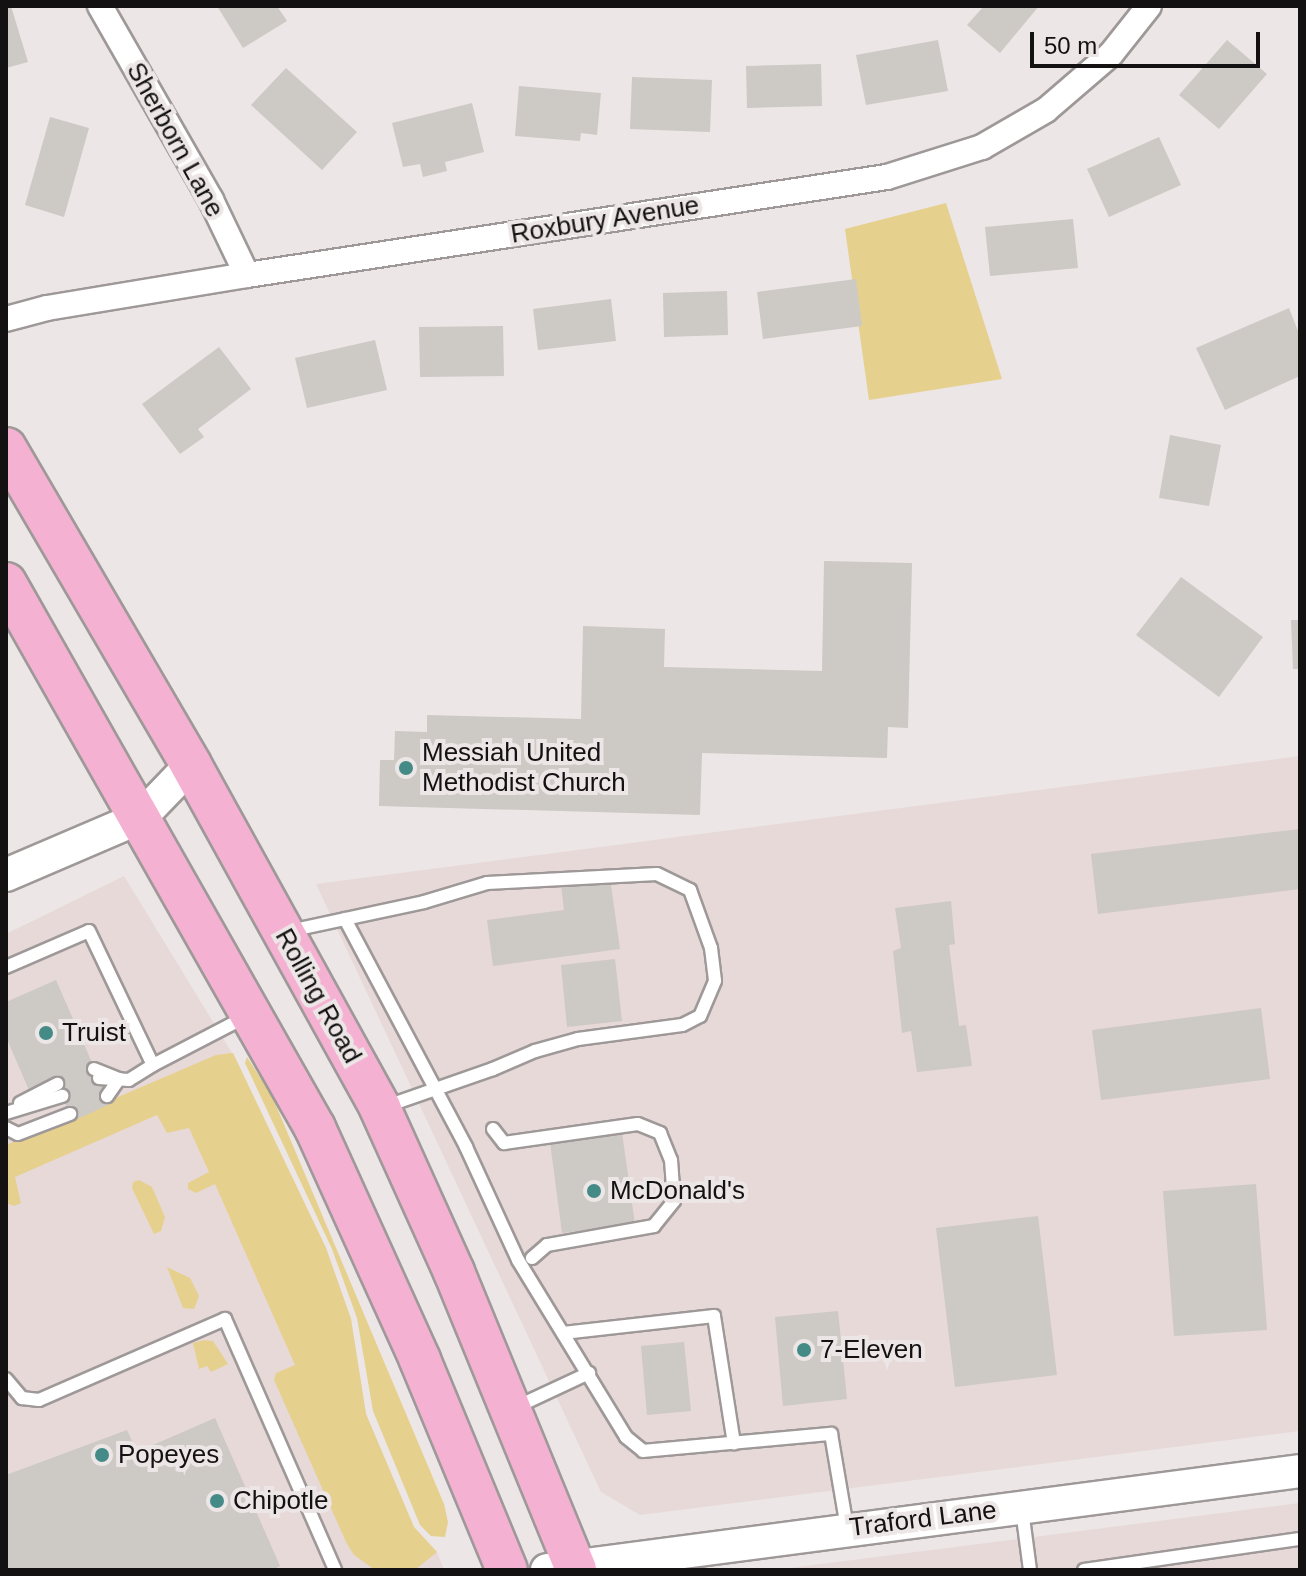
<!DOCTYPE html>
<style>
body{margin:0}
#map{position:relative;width:1306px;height:1576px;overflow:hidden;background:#ece6e6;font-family:Helvetica,sans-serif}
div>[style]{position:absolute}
.built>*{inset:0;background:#e7d9d7}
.green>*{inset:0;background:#e6d08e}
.building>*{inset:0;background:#cdc9c5}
.roads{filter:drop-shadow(2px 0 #9e9998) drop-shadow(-2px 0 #9e9998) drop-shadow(0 2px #9e9998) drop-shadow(0 -2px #9e9998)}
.service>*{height:12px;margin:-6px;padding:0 6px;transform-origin:6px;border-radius:6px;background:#fff}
.minor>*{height:24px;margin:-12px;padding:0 12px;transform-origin:12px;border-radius:12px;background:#fff}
.tertiary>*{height:32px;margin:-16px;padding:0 16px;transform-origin:16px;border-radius:16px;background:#fff}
.primary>*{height:40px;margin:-20px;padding:0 20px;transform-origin:20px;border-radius:20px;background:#f5b1d1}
.dots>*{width:22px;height:22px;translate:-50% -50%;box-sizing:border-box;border:4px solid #ece6e6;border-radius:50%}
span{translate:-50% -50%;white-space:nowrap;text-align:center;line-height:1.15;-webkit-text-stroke:8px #ece6e6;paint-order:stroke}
.street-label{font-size:26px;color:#131111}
.poi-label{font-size:26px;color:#131111}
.left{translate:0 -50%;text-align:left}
.frame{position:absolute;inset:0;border:8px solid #131111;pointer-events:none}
.scale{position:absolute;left:1030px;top:32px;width:230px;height:36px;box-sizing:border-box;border:4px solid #131111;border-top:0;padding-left:10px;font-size:24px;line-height:28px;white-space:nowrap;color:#131111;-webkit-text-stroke:6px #ece6e6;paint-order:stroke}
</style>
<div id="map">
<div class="built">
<i style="clip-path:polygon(1300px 756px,1300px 1431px,640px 1515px,601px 1492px,316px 884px)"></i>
<i style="clip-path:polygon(124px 876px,232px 1053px,326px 1248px,351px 1319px,366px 1414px,414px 1527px,437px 1552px,444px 1570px,6px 1570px,6px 934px)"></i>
<i style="clip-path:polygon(1300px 1503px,1300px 1570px,774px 1570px)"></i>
</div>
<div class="green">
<i style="clip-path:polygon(946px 203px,1002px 379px,869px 400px,845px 229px)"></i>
<i style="clip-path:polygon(233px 1053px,326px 1248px,351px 1319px,366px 1414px,414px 1527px,437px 1552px,415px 1570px,375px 1570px,354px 1555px,346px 1542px,274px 1380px,276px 1373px,295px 1365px,215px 1184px,196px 1193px,188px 1189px,188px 1183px,209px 1172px,189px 1128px,167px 1133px,157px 1115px,15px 1177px,21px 1203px,14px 1206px,7px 1203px,6px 1145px,216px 1055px)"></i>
<i style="clip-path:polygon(247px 1057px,272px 1096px,444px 1504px,448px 1522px,445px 1537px,431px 1536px,420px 1525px,373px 1411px,357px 1318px,332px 1249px,245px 1063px)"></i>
<i style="clip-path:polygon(139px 1180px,152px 1187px,165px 1217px,161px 1231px,154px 1234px,132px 1188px,133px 1182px)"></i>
<i style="clip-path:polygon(167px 1267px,190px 1278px,199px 1296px,194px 1309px,183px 1308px)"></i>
<i style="clip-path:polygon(204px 1340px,213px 1341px,228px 1364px,211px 1372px,207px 1366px,199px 1369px,193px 1343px)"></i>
</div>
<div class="building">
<i style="clip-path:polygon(6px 6px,11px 6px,28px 62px,6px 68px)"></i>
<i style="clip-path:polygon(217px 6px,277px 6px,287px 21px,243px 48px)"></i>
<i style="clip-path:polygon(984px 6px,1039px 6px,1000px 53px,967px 25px)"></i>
<i style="clip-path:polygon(938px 40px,948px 91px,866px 105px,856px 55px)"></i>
<i style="clip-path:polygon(1227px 40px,1267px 74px,1219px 129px,1179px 95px)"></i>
<i style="clip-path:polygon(821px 64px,822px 106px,747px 108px,746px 66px)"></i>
<i style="clip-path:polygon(286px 68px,357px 132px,322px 170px,251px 105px)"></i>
<i style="clip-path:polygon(632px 77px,712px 80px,710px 132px,630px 129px)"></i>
<i style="clip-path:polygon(519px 86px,601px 93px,597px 135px,581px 133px,580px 141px,515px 136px)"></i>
<i style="clip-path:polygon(472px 103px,484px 152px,445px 162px,447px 171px,423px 177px,420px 164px,403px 167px,392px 123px)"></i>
<i style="clip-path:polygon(50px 117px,89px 128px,64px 217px,25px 205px)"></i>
<i style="clip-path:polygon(1159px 137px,1181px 185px,1109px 217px,1087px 169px)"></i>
<i style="clip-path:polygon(1073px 219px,1078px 268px,990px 276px,985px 227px)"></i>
<i style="clip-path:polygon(856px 279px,862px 326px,763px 339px,757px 292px)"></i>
<i style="clip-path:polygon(727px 291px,728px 335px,664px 337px,663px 293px)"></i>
<i style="clip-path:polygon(611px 299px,616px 341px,538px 350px,533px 309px)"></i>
<i style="clip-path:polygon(1289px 308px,1300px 336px,1300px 376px,1225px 410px,1196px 348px)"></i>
<i style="clip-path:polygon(503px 326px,504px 376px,420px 377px,419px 327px)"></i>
<i style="clip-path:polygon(375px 340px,387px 390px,307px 408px,295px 358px)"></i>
<i style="clip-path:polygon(219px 347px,251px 389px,198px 429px,204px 437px,180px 454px,142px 404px)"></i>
<i style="clip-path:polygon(1170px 435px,1221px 445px,1209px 506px,1159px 498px)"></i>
<i style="clip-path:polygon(824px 561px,912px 563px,908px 728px,888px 727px,887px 758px,702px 753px,700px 815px,379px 806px,380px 760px,394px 760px,395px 731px,427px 732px,427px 715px,581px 719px,583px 626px,665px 629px,664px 667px,822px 671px)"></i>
<i style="clip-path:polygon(1181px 577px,1263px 637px,1219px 697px,1136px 635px)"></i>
<i style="clip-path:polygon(1291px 620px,1300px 620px,1300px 669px,1293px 669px)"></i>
<i style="clip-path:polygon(1300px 829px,1300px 889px,1098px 914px,1091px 854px)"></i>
<i style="clip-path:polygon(610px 878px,620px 949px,493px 966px,487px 920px,564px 910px,561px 885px)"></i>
<i style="clip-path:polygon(951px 901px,955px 944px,949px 945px,959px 1026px,966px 1025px,972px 1066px,917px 1072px,911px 1031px,902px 1033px,893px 951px,901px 948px,895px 908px)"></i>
<i style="clip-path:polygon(615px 959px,622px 1021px,567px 1027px,561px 965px)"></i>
<i style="clip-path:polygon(56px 980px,110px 1104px,73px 1121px,54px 1079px,29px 1090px,6px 1037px,6px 1002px)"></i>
<i style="clip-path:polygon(1261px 1008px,1270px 1079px,1101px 1100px,1092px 1030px)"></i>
<i style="clip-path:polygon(622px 1133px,635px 1224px,562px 1233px,550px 1142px)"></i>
<i style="clip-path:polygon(1256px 1184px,1267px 1330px,1174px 1336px,1163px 1191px)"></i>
<i style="clip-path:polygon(1038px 1216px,1057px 1375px,955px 1387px,936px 1228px)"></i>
<i style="clip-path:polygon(838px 1311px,847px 1399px,783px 1406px,775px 1317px)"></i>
<i style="clip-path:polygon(684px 1342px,691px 1411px,647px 1415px,641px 1346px)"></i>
<i style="clip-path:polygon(215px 1418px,280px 1566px,273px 1570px,6px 1570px,6px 1475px,127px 1430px,137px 1452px)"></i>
</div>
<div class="roads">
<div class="service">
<i style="left:345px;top:919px;width:258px;rotate:62deg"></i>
<i style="left:466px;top:1147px;width:124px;rotate:65.3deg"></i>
<i style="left:518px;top:1260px;width:207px;rotate:58.6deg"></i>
<i style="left:626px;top:1437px;width:22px;rotate:39deg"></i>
<i style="left:643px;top:1451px;width:189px;rotate:-5.2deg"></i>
<i style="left:831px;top:1434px;width:95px;rotate:80.3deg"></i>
<i style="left:289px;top:931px;width:138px;rotate:-12.1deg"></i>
<i style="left:424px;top:902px;width:66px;rotate:-16.8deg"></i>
<i style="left:487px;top:883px;width:170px;rotate:-3deg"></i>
<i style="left:657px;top:874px;width:37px;rotate:26deg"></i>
<i style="left:690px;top:890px;width:62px;rotate:70.1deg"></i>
<i style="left:711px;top:948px;width:33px;rotate:83deg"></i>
<i style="left:715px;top:981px;width:38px;rotate:113deg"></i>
<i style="left:700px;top:1016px;width:20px;rotate:153deg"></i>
<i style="left:682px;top:1025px;width:105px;rotate:172.3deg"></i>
<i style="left:578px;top:1039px;width:45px;rotate:164.4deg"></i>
<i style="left:535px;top:1051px;width:46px;rotate:156.8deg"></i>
<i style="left:493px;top:1069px;width:112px;rotate:160.8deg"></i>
<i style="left:6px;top:967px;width:90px;rotate:-23.4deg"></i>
<i style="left:89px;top:931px;width:148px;rotate:64.5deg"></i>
<i style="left:153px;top:1065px;width:106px;rotate:-27.5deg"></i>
<i style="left:94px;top:1069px;width:27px;rotate:22deg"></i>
<i style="left:119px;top:1079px;width:21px;rotate:125deg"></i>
<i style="left:99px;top:1078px;width:30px;rotate:4deg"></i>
<i style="left:129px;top:1080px;width:28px;rotate:-32deg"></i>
<i style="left:20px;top:1103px;width:42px;rotate:-27.2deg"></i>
<i style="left:6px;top:1113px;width:59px;rotate:-16.9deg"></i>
<i style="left:6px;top:1128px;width:13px;rotate:27deg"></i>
<i style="left:18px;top:1134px;width:56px;rotate:-21deg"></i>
<i style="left:493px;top:1129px;width:18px;rotate:52deg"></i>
<i style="left:504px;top:1143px;width:135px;rotate:-8.1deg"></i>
<i style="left:638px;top:1124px;width:24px;rotate:22deg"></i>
<i style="left:660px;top:1133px;width:29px;rotate:68deg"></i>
<i style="left:671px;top:1160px;width:41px;rotate:85.8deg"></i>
<i style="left:674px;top:1201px;width:32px;rotate:129deg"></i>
<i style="left:654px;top:1226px;width:109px;rotate:169.9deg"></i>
<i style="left:547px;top:1245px;width:20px;rotate:139deg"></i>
<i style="left:563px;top:1333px;width:152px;rotate:-6.4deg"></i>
<i style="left:714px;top:1316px;width:129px;rotate:81.1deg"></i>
<i style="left:6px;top:1379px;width:25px;rotate:50deg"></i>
<i style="left:22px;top:1398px;width:17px;rotate:7deg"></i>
<i style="left:39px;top:1400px;width:203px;rotate:-23.5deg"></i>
<i style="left:225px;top:1319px;width:274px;rotate:66.3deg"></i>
<i style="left:514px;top:1408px;width:83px;rotate:-25deg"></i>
<i style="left:1022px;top:1510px;width:61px;rotate:82.4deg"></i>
<i style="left:1084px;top:1570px;width:218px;rotate:-8.2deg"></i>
</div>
<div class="minor">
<i style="left:100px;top:6px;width:224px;rotate:60.2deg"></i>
<i style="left:211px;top:200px;width:83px;rotate:64.4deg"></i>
<i style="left:6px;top:319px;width:42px;rotate:-15deg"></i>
<i style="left:47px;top:308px;width:203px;rotate:-9.4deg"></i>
<i style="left:247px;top:275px;width:647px;rotate:-8.71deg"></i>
<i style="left:887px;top:177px;width:100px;rotate:-17.5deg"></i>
<i style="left:982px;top:147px;width:74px;rotate:-30deg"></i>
<i style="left:1046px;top:110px;width:86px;rotate:-40.7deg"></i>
<i style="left:1111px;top:54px;width:61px;rotate:-51.6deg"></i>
</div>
<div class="tertiary">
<i style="left:6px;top:875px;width:147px;rotate:-23.2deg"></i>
<i style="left:141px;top:817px;width:72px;rotate:-46.1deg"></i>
<i style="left:547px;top:1570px;width:759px;rotate:-7.49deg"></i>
</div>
<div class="primary">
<i style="left:6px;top:448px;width:367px;rotate:59.7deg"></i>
<i style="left:191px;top:765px;width:392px;rotate:61.1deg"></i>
<i style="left:380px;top:1108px;width:180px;rotate:65.7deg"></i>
<i style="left:454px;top:1272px;width:322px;rotate:67.7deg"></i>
<i style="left:6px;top:583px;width:627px;rotate:60.45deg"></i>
<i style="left:315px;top:1128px;width:255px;rotate:65.6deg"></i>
<i style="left:420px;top:1360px;width:227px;rotate:67.5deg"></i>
</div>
</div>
<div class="dots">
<i style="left:406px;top:768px;background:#448b88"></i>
<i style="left:46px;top:1033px;background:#448b88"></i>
<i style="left:594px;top:1191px;background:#448b88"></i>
<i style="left:804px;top:1350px;background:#448b88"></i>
<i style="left:102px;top:1455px;background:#448b88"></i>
<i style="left:217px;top:1501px;background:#448b88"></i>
</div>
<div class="street-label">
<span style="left:175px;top:140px;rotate:61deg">Sherborn Lane</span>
<span style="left:605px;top:220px;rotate:-9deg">Roxbury Avenue</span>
<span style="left:318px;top:996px;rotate:61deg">Rolling Road</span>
<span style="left:923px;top:1519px;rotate:-7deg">Traford Lane</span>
</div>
<div class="poi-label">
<span class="left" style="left:422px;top:768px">Messiah United<br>Methodist Church</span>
<span class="left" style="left:62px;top:1033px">Truist</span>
<span class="left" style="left:610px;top:1191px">McDonald's</span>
<span class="left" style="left:820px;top:1350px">7-Eleven</span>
<span class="left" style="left:118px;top:1455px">Popeyes</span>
<span class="left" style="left:233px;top:1501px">Chipotle</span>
</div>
<div class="frame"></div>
<div class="scale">50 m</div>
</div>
